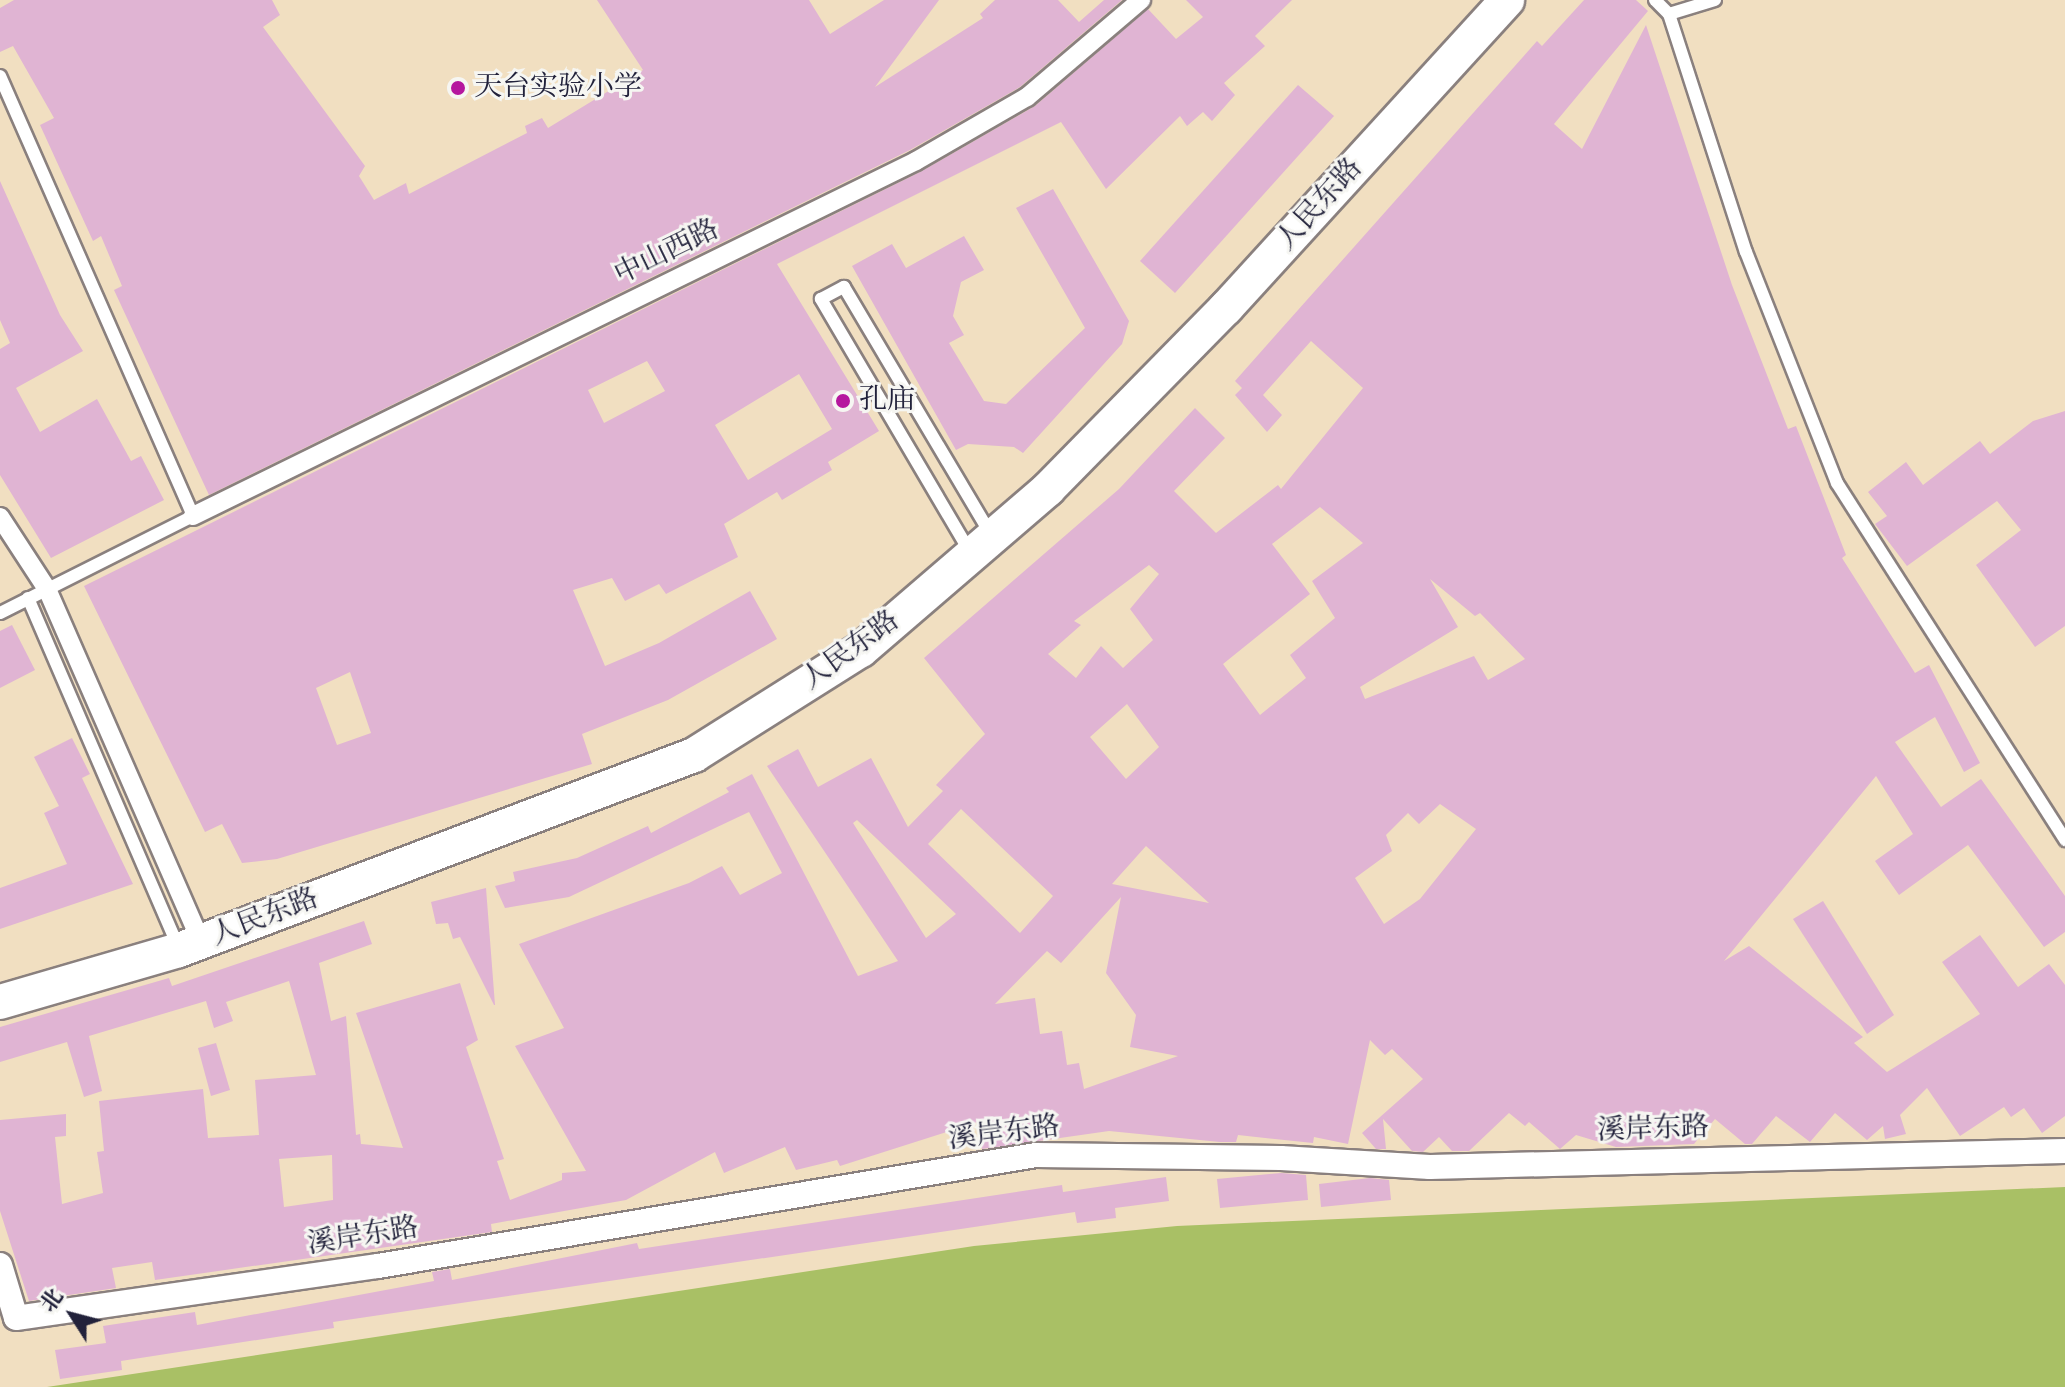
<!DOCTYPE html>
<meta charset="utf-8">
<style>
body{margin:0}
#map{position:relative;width:2065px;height:1387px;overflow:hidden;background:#f1dfc1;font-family:"Old Standard TT","Noto Serif SC",serif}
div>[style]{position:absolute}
.green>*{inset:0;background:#a9c065}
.building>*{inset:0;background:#e0b4d3}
.roads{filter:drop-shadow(2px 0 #8a807e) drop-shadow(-2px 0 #8a807e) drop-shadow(0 2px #8a807e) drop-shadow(0 -2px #8a807e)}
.service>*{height:12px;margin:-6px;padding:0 6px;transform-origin:6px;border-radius:6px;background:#fff}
.pedestrian>*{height:18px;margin:-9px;padding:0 9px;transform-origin:9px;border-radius:9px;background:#fff}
.minor>*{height:24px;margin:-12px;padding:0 12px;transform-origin:12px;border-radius:12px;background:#fff}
.secondary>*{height:34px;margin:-17px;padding:0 17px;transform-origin:17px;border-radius:17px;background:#fff}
.dots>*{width:22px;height:22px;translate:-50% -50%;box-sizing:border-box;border:4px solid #f6f6f2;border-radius:50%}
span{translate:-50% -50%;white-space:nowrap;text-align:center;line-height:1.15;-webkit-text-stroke:6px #f6f6f2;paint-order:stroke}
.poi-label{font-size:28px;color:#22223b}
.left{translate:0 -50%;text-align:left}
.street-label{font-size:28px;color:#22223b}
.north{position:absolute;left:32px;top:1275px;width:80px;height:80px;-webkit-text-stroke:6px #f6f6f2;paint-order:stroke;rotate:306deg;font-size:22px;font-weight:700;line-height:32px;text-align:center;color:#22223b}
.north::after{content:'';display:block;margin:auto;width:28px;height:36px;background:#22223b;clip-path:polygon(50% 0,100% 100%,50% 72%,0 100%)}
</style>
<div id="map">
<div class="green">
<i style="clip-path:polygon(2065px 1187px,2065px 1387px,47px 1387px,974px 1246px,1177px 1226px)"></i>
</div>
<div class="building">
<i style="clip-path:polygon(14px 0,272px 0,280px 15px,263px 27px,365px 166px,359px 176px,374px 200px,406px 183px,409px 194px,527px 133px,525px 126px,542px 118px,548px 128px,643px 70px,597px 0,809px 0,830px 34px,884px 0,939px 0,875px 87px,983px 18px,980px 14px,995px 0,1058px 0,1079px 22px,1104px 0,1122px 0,1020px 87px,910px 150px,209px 495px,114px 290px,122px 286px,101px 236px,93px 241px,40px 125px,54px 118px,13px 46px,0 52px,0 8px)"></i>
<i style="clip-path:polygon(evenodd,1186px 0,1292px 0,1255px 36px,1265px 46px,1224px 83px,1235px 95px,1212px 121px,1203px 112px,1187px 126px,1180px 116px,1106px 189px,1061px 122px,777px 264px,879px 431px,828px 462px,832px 470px,782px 500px,777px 492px,724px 524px,738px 557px,666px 594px,659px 584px,625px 601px,612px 578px,573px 590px,605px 666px,659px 643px,750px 591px,777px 639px,668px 700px,582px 734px,592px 764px,277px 859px,242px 863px,222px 824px,205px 832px,84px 586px,922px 171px,1035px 106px,1148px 9px,1176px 39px,1203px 17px,1186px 0,647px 361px,665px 391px,604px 423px,588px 390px,647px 361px,1186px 0,799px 374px,832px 429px,748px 480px,715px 425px,799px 374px,1186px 0,350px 672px,371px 733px,337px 745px,316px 688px,350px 672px)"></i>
<i style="clip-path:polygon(evenodd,1584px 0,1636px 0,1648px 11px,1554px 124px,1582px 149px,1646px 25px,1732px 285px,1788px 429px,1796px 426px,1846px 555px,1842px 558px,1915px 673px,1929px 665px,1980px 763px,1964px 772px,1935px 717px,1895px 742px,1941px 807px,1981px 779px,2065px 896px,2065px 932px,2044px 947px,1968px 845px,1899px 895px,1875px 861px,1913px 834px,1876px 776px,1724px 961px,1749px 946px,1863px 1037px,1854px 1043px,1887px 1072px,1980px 1014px,1942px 962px,1980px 935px,2018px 987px,2049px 964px,2065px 985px,2065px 1116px,2042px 1133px,2024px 1108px,2011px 1117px,2004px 1107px,1960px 1136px,1927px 1088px,1900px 1115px,1906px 1134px,1885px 1139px,1883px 1126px,1867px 1140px,1835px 1113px,1810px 1142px,1776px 1116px,1752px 1144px,1745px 1144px,1715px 1119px,1694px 1144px,1616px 1147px,1576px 1135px,1560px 1149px,1529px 1122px,1525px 1126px,1509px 1113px,1469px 1151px,1452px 1151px,1439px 1137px,1423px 1152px,1412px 1151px,1383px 1119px,1386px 1149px,1376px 1149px,1362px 1133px,1423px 1079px,1392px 1049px,1385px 1055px,1370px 1040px,1348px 1144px,1314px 1137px,1313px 1143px,1238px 1135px,1236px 1142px,1220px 1142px,1109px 1131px,982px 1149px,978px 1122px,840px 1166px,837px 1160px,796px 1170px,785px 1147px,724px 1173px,715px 1152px,626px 1200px,491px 1224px,492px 1232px,155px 1280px,152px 1262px,112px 1268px,116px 1288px,29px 1301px,0 1211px,0 1120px,66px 1114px,66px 1136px,55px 1137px,62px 1204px,103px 1193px,97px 1152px,104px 1151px,99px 1101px,203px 1089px,208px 1138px,259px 1135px,255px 1080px,316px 1075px,289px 981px,226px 1002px,233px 1021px,214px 1028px,206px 1001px,89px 1036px,102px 1091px,84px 1097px,67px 1042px,0 1062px,0 1027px,169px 978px,172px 986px,364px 921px,372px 944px,319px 963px,331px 1021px,346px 1016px,356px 1135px,360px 1134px,361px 1144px,403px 1148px,356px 1013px,460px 983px,478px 1040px,466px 1047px,504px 1159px,497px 1161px,510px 1200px,562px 1180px,562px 1173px,586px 1171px,515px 1046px,564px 1028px,519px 944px,689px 883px,722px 866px,740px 895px,782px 873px,749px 812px,569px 897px,505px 908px,495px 886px,515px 881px,513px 872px,577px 858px,648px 826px,651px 833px,729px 792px,726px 788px,752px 774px,858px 976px,898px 961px,767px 766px,798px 749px,818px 787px,871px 758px,908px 827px,943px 791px,936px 785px,985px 734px,924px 658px,1119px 489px,1195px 408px,1225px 438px,1174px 491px,1216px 533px,1278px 485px,1281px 489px,1363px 388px,1311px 341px,1263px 395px,1282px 415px,1267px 432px,1235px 395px,1242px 388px,1235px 381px,1537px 41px,1542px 46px,1584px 0,1320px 507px,1363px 543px,1312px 581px,1335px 618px,1290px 655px,1306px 678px,1260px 715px,1223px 664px,1310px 594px,1272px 544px,1320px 507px,1584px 0,1149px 565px,1159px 574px,1130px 609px,1153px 640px,1123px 668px,1101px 646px,1076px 678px,1048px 654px,1081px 625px,1074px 621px,1149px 565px,1584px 0,1430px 579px,1475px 616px,1480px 613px,1525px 659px,1488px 680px,1474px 656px,1365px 699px,1360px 687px,1458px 627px,1430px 579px,1584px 0,1127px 704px,1159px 747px,1126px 779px,1090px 737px,1127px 704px,1584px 0,1440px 804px,1476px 829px,1420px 899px,1384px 924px,1355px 878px,1392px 851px,1386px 835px,1408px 813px,1419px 824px,1440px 804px,1584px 0,961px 809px,1053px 896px,1020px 933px,928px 844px,961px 809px,1584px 0,857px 820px,956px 914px,926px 938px,853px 823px,857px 820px,1584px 0,1146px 846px,1209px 903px,1112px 884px,1146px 846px,1584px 0,1121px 897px,1106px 973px,1136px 1015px,1130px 1047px,1178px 1056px,1084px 1089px,1079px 1063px,1067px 1065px,1062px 1031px,1040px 1034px,1035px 998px,995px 1004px,1047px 951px,1061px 963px,1121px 897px,1584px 0,332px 1155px,333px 1200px,284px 1207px,279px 1159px,332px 1155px)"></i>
<i style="clip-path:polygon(1298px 85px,1334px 116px,1175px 293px,1140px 261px)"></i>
<i style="clip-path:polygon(0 181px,60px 315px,83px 351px,16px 388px,40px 432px,97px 399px,131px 461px,141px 456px,164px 500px,51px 558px,0 475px,0 349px,10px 343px,0 320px)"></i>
<i style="clip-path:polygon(1053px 189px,1129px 321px,1122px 344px,1023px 453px,1014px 447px,968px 444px,956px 450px,852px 266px,892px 244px,906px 268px,964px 236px,984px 270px,961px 282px,953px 316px,964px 335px,949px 343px,984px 401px,1006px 404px,1085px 328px,1016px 208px)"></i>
<i style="clip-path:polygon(2065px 411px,2065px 626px,2035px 647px,1976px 565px,2021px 530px,1997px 501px,1907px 566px,1875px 524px,1887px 516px,1868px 492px,1906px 462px,1923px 485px,1980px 441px,1990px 454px,2033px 421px)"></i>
<i style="clip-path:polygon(12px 625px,35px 670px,0 688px,0 631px)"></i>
<i style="clip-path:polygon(72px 738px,90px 774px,82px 778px,133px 884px,0 929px,0 888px,67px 864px,44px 813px,59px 806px,34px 757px)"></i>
<i style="clip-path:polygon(486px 888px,495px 1005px,494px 1005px,460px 937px,453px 939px,448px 923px,436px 924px,431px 902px)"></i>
<i style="clip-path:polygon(1823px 901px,1894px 1015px,1867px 1034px,1793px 919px)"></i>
<i style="clip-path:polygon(216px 1043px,230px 1090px,211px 1096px,198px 1048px)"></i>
<i style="clip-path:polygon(1281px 1173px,1306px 1175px,1308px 1200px,1220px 1208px,1217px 1179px)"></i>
<i style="clip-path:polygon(1166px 1177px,1169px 1201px,1115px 1208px,1116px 1218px,1077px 1223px,1075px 1212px,333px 1322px,334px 1328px,121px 1361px,122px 1370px,60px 1379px,55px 1350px,106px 1343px,103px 1326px,195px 1312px,197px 1325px,434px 1281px,432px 1272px,450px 1269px,452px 1280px,637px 1243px,639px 1249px,1062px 1185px,1063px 1192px)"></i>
<i style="clip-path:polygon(1370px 1178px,1389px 1180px,1391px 1200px,1321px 1207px,1319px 1184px)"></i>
</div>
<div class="roads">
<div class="service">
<i style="left:1655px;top:0;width:20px;rotate:45deg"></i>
<i style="left:1669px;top:14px;width:250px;rotate:72.1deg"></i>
<i style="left:1746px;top:252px;width:248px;rotate:68.5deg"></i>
<i style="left:1837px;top:483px;width:424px;rotate:57.4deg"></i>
<i style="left:1669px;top:14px;width:48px;rotate:-16.9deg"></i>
<i style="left:0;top:76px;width:480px;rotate:66.3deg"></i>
<i style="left:193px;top:516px;width:216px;rotate:153.3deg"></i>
<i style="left:970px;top:552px;width:294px;rotate:-120.5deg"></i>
<i style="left:821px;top:299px;width:26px;rotate:-28deg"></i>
<i style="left:844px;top:287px;width:290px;rotate:59.3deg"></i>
<i style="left:28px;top:598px;width:381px;rotate:66.7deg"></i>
</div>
<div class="pedestrian">
<i style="left:193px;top:516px;width:805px;rotate:-26.15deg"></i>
<i style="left:916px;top:161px;width:128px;rotate:-30deg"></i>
<i style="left:1027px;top:97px;width:150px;rotate:-40.4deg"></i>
<i style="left:0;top:517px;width:86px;rotate:56.9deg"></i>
<i style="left:47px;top:589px;width:385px;rotate:66.4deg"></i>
</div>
<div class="minor">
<i style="left:0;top:1265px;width:55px;rotate:73.2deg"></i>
<i style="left:16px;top:1318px;width:366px;rotate:-8.2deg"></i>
<i style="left:378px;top:1266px;width:667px;rotate:-9.58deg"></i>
<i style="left:1036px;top:1155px;width:245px;rotate:0.7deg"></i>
<i style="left:1281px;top:1158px;width:149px;rotate:3.5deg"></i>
<i style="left:1430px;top:1167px;width:635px;rotate:-1.44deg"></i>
</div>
<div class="secondary">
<i style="left:0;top:1002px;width:186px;rotate:-16.2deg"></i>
<i style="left:179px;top:950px;width:551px;rotate:-20.74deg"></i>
<i style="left:694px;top:755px;width:197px;rotate:-32.2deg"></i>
<i style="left:861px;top:650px;width:247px;rotate:-40.7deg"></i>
<i style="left:1048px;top:489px;width:254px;rotate:-45.5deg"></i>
<i style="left:1226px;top:308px;width:417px;rotate:-47.6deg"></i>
</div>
</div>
<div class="dots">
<i style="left:458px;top:88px;background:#b5179e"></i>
<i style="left:843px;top:401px;background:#b5179e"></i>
</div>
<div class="poi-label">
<span class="left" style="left:474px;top:88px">天台实验小学</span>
<span class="left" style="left:859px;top:401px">孔庙</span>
</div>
<div class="street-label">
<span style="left:1320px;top:205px;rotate:-48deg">人民东路</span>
<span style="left:667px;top:253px;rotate:-26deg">中山西路</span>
<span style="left:851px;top:651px;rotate:-36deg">人民东路</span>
<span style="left:265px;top:918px;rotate:-21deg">人民东路</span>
<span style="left:1653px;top:1130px;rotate:-2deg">溪岸东路</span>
<span style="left:1004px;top:1134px;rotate:-7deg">溪岸东路</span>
<span style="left:363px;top:1237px;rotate:-9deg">溪岸东路</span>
</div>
<div class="north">北</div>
</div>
